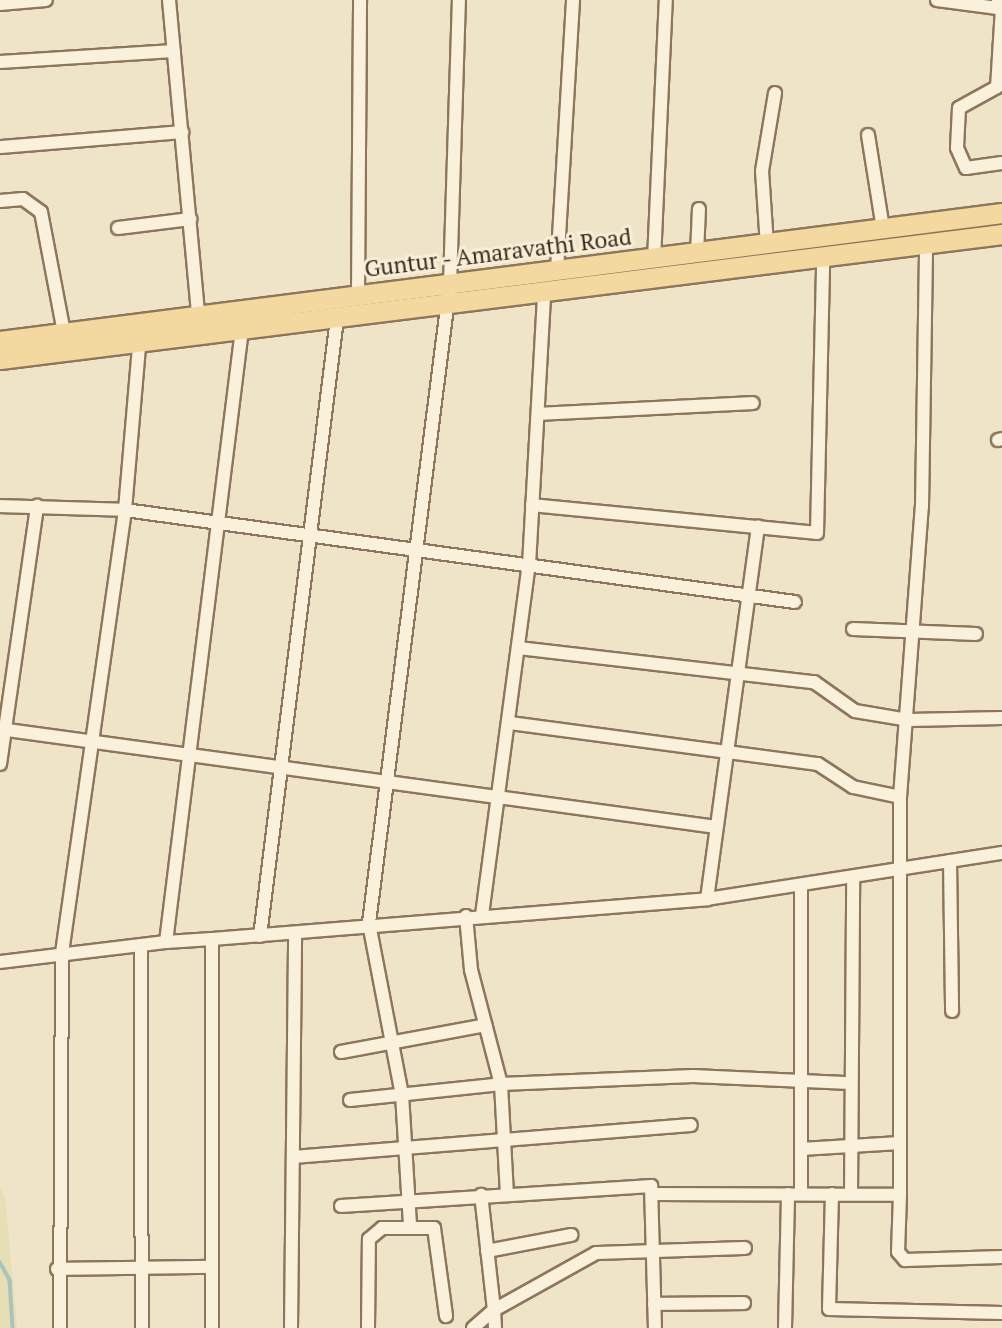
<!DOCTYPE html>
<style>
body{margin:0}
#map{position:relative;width:1002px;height:1328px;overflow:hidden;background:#f0e4c8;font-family:"PT Serif",serif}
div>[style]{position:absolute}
.farmland>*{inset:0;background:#e6deb5}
.stream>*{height:3.5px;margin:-1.75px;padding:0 1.75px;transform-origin:1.75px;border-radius:1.75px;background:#a9c4bc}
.roads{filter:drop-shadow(2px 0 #8d765c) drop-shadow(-2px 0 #8d765c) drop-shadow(0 2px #8d765c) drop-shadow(0 -2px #8d765c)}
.minor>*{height:12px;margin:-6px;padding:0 6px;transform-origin:6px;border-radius:6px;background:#faf1dc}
.primary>*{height:19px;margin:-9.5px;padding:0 9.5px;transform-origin:9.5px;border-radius:9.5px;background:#f3d9a0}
span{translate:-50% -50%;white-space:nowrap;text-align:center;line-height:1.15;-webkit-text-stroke:6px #f7eed8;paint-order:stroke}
.street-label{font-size:23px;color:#3d2e20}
</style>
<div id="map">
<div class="farmland">
<i style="clip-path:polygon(0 1186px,5px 1197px,17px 1328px,0 1328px)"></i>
</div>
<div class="stream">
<i style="left:0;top:1262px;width:21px;rotate:61deg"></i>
<i style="left:10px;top:1280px;width:48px;rotate:86.4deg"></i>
</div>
<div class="roads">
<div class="minor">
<i style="left:169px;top:0;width:316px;rotate:84.7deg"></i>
<i style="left:937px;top:0;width:61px;rotate:7.6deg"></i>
<i style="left:997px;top:8px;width:8px;rotate:-83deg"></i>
<i style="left:0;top:4px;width:46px;rotate:-5deg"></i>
<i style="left:1002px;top:8px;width:79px;rotate:93.6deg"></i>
<i style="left:997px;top:87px;width:43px;rotate:151.1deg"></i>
<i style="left:959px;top:108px;width:40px;rotate:92.9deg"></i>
<i style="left:957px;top:148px;width:22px;rotate:66deg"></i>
<i style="left:966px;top:168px;width:36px;rotate:-8deg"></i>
<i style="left:0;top:62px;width:174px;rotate:-3.6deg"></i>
<i style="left:868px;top:135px;width:95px;rotate:80.9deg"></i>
<i style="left:0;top:147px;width:183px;rotate:-4.7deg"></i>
<i style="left:0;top:201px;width:23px;rotate:-5deg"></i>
<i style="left:23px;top:199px;width:22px;rotate:36deg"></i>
<i style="left:41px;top:212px;width:123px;rotate:79.2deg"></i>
<i style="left:118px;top:228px;width:73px;rotate:-7.1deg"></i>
<i style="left:767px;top:246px;width:75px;rotate:-93.8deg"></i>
<i style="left:762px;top:171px;width:79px;rotate:-80.5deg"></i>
<i style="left:697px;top:254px;width:45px;rotate:-87.5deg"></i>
<i style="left:654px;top:260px;width:260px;rotate:-87.4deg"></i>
<i style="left:557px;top:270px;width:270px;rotate:-86.6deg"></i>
<i style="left:358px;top:294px;width:294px;rotate:-89.6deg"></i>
<i style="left:538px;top:414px;width:215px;rotate:-2.9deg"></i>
<i style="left:998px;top:440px;width:4px;rotate:-14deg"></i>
<i style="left:532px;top:505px;width:286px;rotate:5.6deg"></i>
<i style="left:817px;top:533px;width:273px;rotate:-88.7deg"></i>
<i style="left:0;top:506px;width:125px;rotate:1.8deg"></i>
<i style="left:125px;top:510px;width:676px;rotate:7.82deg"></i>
<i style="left:853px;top:629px;width:123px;rotate:2.3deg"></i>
<i style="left:518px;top:648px;width:298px;rotate:6.6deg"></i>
<i style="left:814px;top:682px;width:50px;rotate:35.3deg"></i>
<i style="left:855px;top:711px;width:55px;rotate:9.5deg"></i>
<i style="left:909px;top:720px;width:93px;rotate:-1.2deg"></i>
<i style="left:510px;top:723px;width:311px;rotate:7.6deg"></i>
<i style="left:818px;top:764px;width:42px;rotate:33.3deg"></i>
<i style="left:853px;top:787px;width:48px;rotate:12deg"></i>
<i style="left:0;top:729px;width:723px;rotate:7.79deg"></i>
<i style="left:0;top:764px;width:261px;rotate:-81.8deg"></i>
<i style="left:950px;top:861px;width:150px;rotate:89.2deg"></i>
<i style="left:707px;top:899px;width:376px;rotate:-82.2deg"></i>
<i style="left:482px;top:915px;width:353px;rotate:-82.4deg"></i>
<i style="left:529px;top:565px;width:269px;rotate:-86.8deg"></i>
<i style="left:466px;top:916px;width:54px;rotate:84.7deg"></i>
<i style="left:471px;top:970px;width:118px;rotate:75.3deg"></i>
<i style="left:501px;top:1084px;width:110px;rotate:86.9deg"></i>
<i style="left:260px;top:936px;width:622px;rotate:-82.89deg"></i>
<i style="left:212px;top:939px;width:497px;rotate:-4.6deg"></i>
<i style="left:707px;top:899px;width:299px;rotate:-8.9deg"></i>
<i style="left:141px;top:945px;width:383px;rotate:89.9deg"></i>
<i style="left:0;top:962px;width:167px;rotate:-6.9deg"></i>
<i style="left:341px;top:1052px;width:147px;rotate:-10.5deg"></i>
<i style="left:350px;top:1100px;width:152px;rotate:-6deg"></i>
<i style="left:501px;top:1084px;width:192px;rotate:-2.4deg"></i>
<i style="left:693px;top:1076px;width:157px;rotate:2.6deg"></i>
<i style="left:801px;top:1149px;width:99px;rotate:-3.5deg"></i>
<i style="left:293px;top:1157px;width:399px;rotate:-4.6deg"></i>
<i style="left:654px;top:1194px;width:246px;rotate:0.2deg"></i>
<i style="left:900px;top:1195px;width:398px;rotate:-90deg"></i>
<i style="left:900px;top:797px;width:291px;rotate:-85.7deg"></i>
<i style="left:922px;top:507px;width:262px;rotate:-89.1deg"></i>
<i style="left:801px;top:1194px;width:309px;rotate:-90deg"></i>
<i style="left:832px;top:1194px;width:115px;rotate:91.5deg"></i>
<i style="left:829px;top:1309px;width:173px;rotate:1.3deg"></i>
<i style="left:851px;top:1194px;width:315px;rotate:-89.6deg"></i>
<i style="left:900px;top:1195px;width:57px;rotate:92deg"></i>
<i style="left:898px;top:1252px;width:11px;rotate:49deg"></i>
<i style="left:905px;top:1260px;width:97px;rotate:-1.8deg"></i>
<i style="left:341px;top:1206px;width:311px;rotate:-3.7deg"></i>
<i style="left:651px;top:1186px;width:142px;rotate:88.4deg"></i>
<i style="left:410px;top:1225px;width:130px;rotate:-93.5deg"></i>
<i style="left:402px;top:1095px;width:175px;rotate:-100.9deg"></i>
<i style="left:369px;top:923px;width:644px;rotate:-82.78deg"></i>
<i style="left:450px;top:284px;width:284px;rotate:-88.2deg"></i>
<i style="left:487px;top:1251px;width:86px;rotate:-10.8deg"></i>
<i style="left:57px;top:1269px;width:152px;rotate:-0.8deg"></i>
<i style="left:654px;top:1304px;width:90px;rotate:-0.6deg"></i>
<i style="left:60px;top:1328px;width:375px;rotate:-89.7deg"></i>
<i style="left:62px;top:953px;width:447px;rotate:-81.9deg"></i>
<i style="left:125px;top:510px;width:175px;rotate:-85.1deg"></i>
<i style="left:212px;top:1328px;width:389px;rotate:-90deg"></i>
<i style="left:212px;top:939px;width:46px;rotate:176.3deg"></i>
<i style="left:166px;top:942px;width:618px;rotate:-82.93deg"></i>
<i style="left:291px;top:1328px;width:395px;rotate:-89.4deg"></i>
<i style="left:368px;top:1328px;width:89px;rotate:-89.4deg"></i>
<i style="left:369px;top:1239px;width:17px;rotate:-40deg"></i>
<i style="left:382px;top:1228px;width:52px"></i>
<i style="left:434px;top:1228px;width:89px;rotate:82.2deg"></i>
<i style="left:473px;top:1328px;width:28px;rotate:-41deg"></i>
<i style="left:494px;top:1310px;width:116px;rotate:-96.4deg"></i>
<i style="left:495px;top:1328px;width:18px;rotate:-93deg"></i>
<i style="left:494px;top:1310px;width:117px;rotate:-29.2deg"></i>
<i style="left:596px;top:1253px;width:149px;rotate:-1.9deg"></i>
<i style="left:785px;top:1328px;width:134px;rotate:-88.7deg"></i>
</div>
<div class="primary">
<i style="left:0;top:341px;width:1010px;rotate:-7.28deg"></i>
<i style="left:0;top:359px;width:1010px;rotate:-7.11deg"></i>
</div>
</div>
<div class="street-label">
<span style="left:498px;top:253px;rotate:-7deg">Guntur - Amaravathi Road</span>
</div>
</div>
